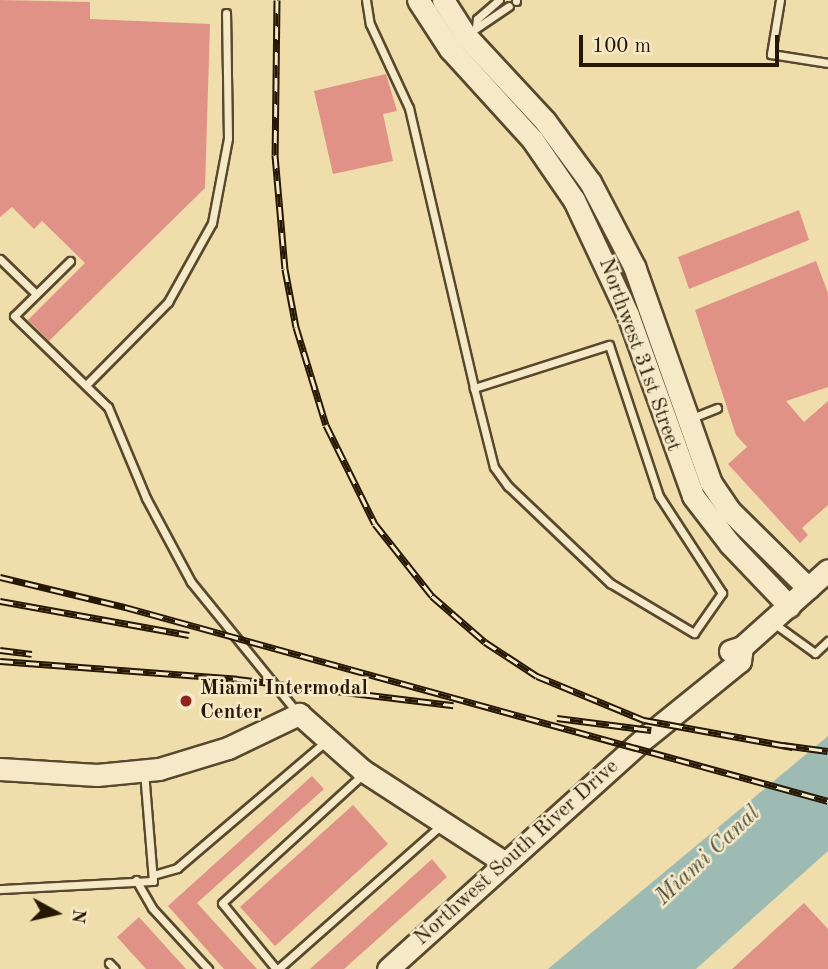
<!DOCTYPE html>
<style>
body{margin:0}
#map{position:relative;width:828px;height:969px;overflow:hidden;background:#efddab;font-family:"Old Standard TT",serif}
div>[style]{position:absolute}
.water>*{inset:0;background:#9dbab3}
.building>*{inset:0;background:#e19287}
.roads{filter:drop-shadow(2px 0 #58492e) drop-shadow(-2px 0 #58492e) drop-shadow(0 2px #58492e) drop-shadow(0 -2px #58492e)}
.lane>*{height:7px;margin:-3.5px;padding:0 3.5px;transform-origin:3.5px;border-radius:3.5px;background:#f5e9c8}
.secondary>*{height:21px;margin:-10.5px;padding:0 10.5px;transform-origin:10.5px;border-radius:10.5px;background:#f5e9c8}
.rail>*{height:7px;margin-top:-3.5px;transform-origin:0;background:repeating-linear-gradient(90deg,#f5e9c8 0 13px,#261804 0 26px);box-sizing:border-box;border-block:2px solid #261804}
.dots>*{width:19px;height:19px;translate:-50% -50%;box-sizing:border-box;border:4px solid #f5e9c8;border-radius:50%}
span{translate:-50% -50%;white-space:nowrap;text-align:center;line-height:1.15;-webkit-text-stroke:5px #f5e9c8;paint-order:stroke}
.street-label{font-size:21px;color:#261804}
.poi-label{font-size:21px;color:#261804;font-weight:700}
.left{translate:0 -50%;text-align:left}
.water-label{font-size:23px;color:#505141;font-style:italic}
.north{position:absolute;left:21px;top:878px;width:70px;height:70px;-webkit-text-stroke:5px #f5e9c8;paint-order:stroke;rotate:98deg;font-size:19px;font-weight:700;line-height:28px;text-align:center;color:#261804}
.north::after{content:'';display:block;margin:auto;width:24px;height:32px;background:#261804;clip-path:polygon(50% 0,100% 100%,50% 72%,0 100%)}
.scale{position:absolute;left:579px;top:35px;width:200px;height:32px;box-sizing:border-box;border:4px solid #261804;border-top:0;padding-left:9px;font-size:21px;line-height:24px;white-space:nowrap;color:#261804;-webkit-text-stroke:5px #f5e9c8;paint-order:stroke}
</style>
<div id="map">
<div class="water">
<i style="clip-path:polygon(828px 736px,828px 851px,696px 969px,548px 969px)"></i>
</div>
<div class="building">
<i style="clip-path:polygon(0 0,90px 2px,90px 19px,210px 24px,205px 188px,49px 341px,28px 320px,85px 263px,42px 221px,34px 229px,12px 207px,0 217px)"></i>
<i style="clip-path:polygon(386px 74px,397px 111px,383px 114px,393px 161px,333px 174px,314px 91px)"></i>
<i style="clip-path:polygon(799px 210px,809px 240px,689px 289px,678px 257px)"></i>
<i style="clip-path:polygon(816px 261px,828px 293px,828px 387px,786px 401px,804px 422px,828px 401px,828px 505px,802px 528px,808px 535px,800px 543px,728px 464px,747px 447px,736px 435px,695px 310px)"></i>
<i style="clip-path:polygon(312px 776px,324px 789px,197px 903px,257px 969px,224px 969px,168px 906px)"></i>
<i style="clip-path:polygon(353px 805px,388px 844px,275px 946px,240px 907px)"></i>
<i style="clip-path:polygon(432px 859px,447px 877px,344px 969px,310px 969px)"></i>
<i style="clip-path:polygon(804px 903px,828px 929px,828px 969px,732px 969px)"></i>
<i style="clip-path:polygon(139px 917px,186px 969px,146px 969px,117px 937px)"></i>
</div>
<div class="roads">
<div class="lane">
<i style="left:366px;top:0;width:24px;rotate:81deg"></i>
<i style="left:370px;top:24px;width:93px;rotate:65.1deg"></i>
<i style="left:409px;top:108px;width:287px;rotate:76.9deg"></i>
<i style="left:474px;top:388px;width:81px;rotate:75.8deg"></i>
<i style="left:494px;top:467px;width:24px;rotate:54deg"></i>
<i style="left:508px;top:486px;width:141px;rotate:43.6deg"></i>
<i style="left:610px;top:583px;width:98px;rotate:30.8deg"></i>
<i style="left:694px;top:633px;width:49px;rotate:-55deg"></i>
<i style="left:722px;top:593px;width:116px;rotate:-123deg"></i>
<i style="left:659px;top:496px;width:159px;rotate:-108.3deg"></i>
<i style="left:609px;top:345px;width:142px;rotate:162.3deg"></i>
<i style="left:780px;top:0;width:55px;rotate:99.5deg"></i>
<i style="left:771px;top:54px;width:58px;rotate:9deg"></i>
<i style="left:516px;top:1px;width:1px;rotate:-90deg"></i>
<i style="left:476px;top:27px;width:8px;rotate:-83deg"></i>
<i style="left:477px;top:19px;width:29px;rotate:-41deg"></i>
<i style="left:469px;top:33px;width:48px;rotate:-34deg"></i>
<i style="left:0;top:259px;width:50px;rotate:44.2deg"></i>
<i style="left:70px;top:261px;width:78px;rotate:135.5deg"></i>
<i style="left:14px;top:316px;width:131px;rotate:44.1deg"></i>
<i style="left:108px;top:407px;width:99px;rotate:67.3deg"></i>
<i style="left:146px;top:498px;width:95px;rotate:61.8deg"></i>
<i style="left:191px;top:582px;width:166px;rotate:50.9deg"></i>
<i style="left:86px;top:385px;width:117px;rotate:-45.3deg"></i>
<i style="left:168px;top:302px;width:90px;rotate:-60.9deg"></i>
<i style="left:212px;top:223px;width:86px;rotate:-79.3deg"></i>
<i style="left:228px;top:138px;width:125px;rotate:-90.9deg"></i>
<i style="left:692px;top:418px;width:27px;rotate:-22deg"></i>
<i style="left:772px;top:622px;width:53px;rotate:35.8deg"></i>
<i style="left:815px;top:653px;width:18px;rotate:-43deg"></i>
<i style="left:153px;top:875px;width:25px;rotate:-16deg"></i>
<i style="left:177px;top:868px;width:194px;rotate:-40.4deg"></i>
<i style="left:136px;top:880px;width:32px;rotate:60deg"></i>
<i style="left:152px;top:908px;width:83px;rotate:47.4deg"></i>
<i style="left:0;top:889px;width:153px;rotate:-3deg"></i>
<i style="left:153px;top:881px;width:109px;rotate:-94.7deg"></i>
<i style="left:109px;top:963px;width:8px;rotate:45deg"></i>
<i style="left:276px;top:969px;width:85px;rotate:-129.3deg"></i>
<i style="left:222px;top:903px;width:190px;rotate:-42.4deg"></i>
<i style="left:278px;top:969px;width:216px;rotate:-41.4deg"></i>
</div>
<div class="secondary">
<i style="left:418px;top:0;width:59px;rotate:56.9deg"></i>
<i style="left:450px;top:49px;width:122px;rotate:47.7deg"></i>
<i style="left:532px;top:139px;width:74px;rotate:55.5deg"></i>
<i style="left:574px;top:200px;width:127px;rotate:64.8deg"></i>
<i style="left:628px;top:315px;width:192px;rotate:70.2deg"></i>
<i style="left:693px;top:496px;width:61px;rotate:52.4deg"></i>
<i style="left:730px;top:544px;width:86px;rotate:46.4deg"></i>
<i style="left:443px;top:0;width:43px;rotate:57.4deg"></i>
<i style="left:466px;top:36px;width:116px;rotate:47.1deg"></i>
<i style="left:545px;top:121px;width:76px;rotate:53.6deg"></i>
<i style="left:590px;top:182px;width:95px;rotate:62.4deg"></i>
<i style="left:634px;top:266px;width:230px;rotate:70.5deg"></i>
<i style="left:711px;top:483px;width:34px;rotate:56deg"></i>
<i style="left:730px;top:511px;width:110px;rotate:44.6deg"></i>
<i style="left:730px;top:651px;width:13px;rotate:-18deg"></i>
<i style="left:742px;top:647px;width:115px;rotate:-41.8deg"></i>
<i style="left:0;top:769px;width:97px;rotate:3.5deg"></i>
<i style="left:97px;top:775px;width:62px;rotate:-5.5deg"></i>
<i style="left:159px;top:769px;width:72px;rotate:-16.9deg"></i>
<i style="left:228px;top:748px;width:79px;rotate:-25.6deg"></i>
<i style="left:299px;top:714px;width:84px;rotate:41.6deg"></i>
<i style="left:362px;top:770px;width:171px;rotate:33deg"></i>
<i style="left:388px;top:969px;width:347px;rotate:-42deg"></i>
<i style="left:646px;top:737px;width:121px;rotate:-39deg"></i>
<i style="left:740px;top:661px;width:14px;rotate:-82deg"></i>
</div>
</div>
<div class="rail">
<i style="left:277px;top:0;width:155px;rotate:90.7deg"></i>
<i style="left:275px;top:155px;width:114px;rotate:85deg"></i>
<i style="left:285px;top:269px;width:59px;rotate:79.3deg"></i>
<i style="left:296px;top:327px;width:102px;rotate:73deg"></i>
<i style="left:326px;top:425px;width:110px;rotate:63.7deg"></i>
<i style="left:375px;top:524px;width:92px;rotate:51.6deg"></i>
<i style="left:432px;top:596px;width:70px;rotate:41deg"></i>
<i style="left:485px;top:642px;width:62px;rotate:33.2deg"></i>
<i style="left:537px;top:676px;width:116px;rotate:22.4deg"></i>
<i style="left:644px;top:720px;width:151px;rotate:10.3deg"></i>
<i style="left:0;top:577px;width:129px;rotate:13.5deg"></i>
<i style="left:125px;top:607px;width:729px;rotate:15.43deg"></i>
<i style="left:0;top:601px;width:192px;rotate:10.2deg"></i>
<i style="left:0;top:650px;width:32px;rotate:7deg"></i>
<i style="left:0;top:661px;width:238px;rotate:4.3deg"></i>
<i style="left:237px;top:679px;width:218px;rotate:6.9deg"></i>
<i style="left:557px;top:718px;width:95px;rotate:7.3deg"></i>
<i style="left:783px;top:745px;width:45px;rotate:7.6deg"></i>
</div>
<div class="dots">
<i style="left:186px;top:701px;background:#8f2418"></i>
</div>
<div class="street-label">
<span style="left:639px;top:355px;rotate:70deg">Northwest 31st Street</span>
<span style="left:517px;top:853px;rotate:-42deg">Northwest South River Drive</span>
</div>
<div class="poi-label">
<span class="left" style="left:200px;top:701px">Miami Intermodal<br>Center</span>
</div>
<div class="water-label">
<span style="left:708px;top:856px;rotate:-43deg">Miami Canal</span>
</div>
<div class="north">N</div>
<div class="scale">100 m</div>
</div>
